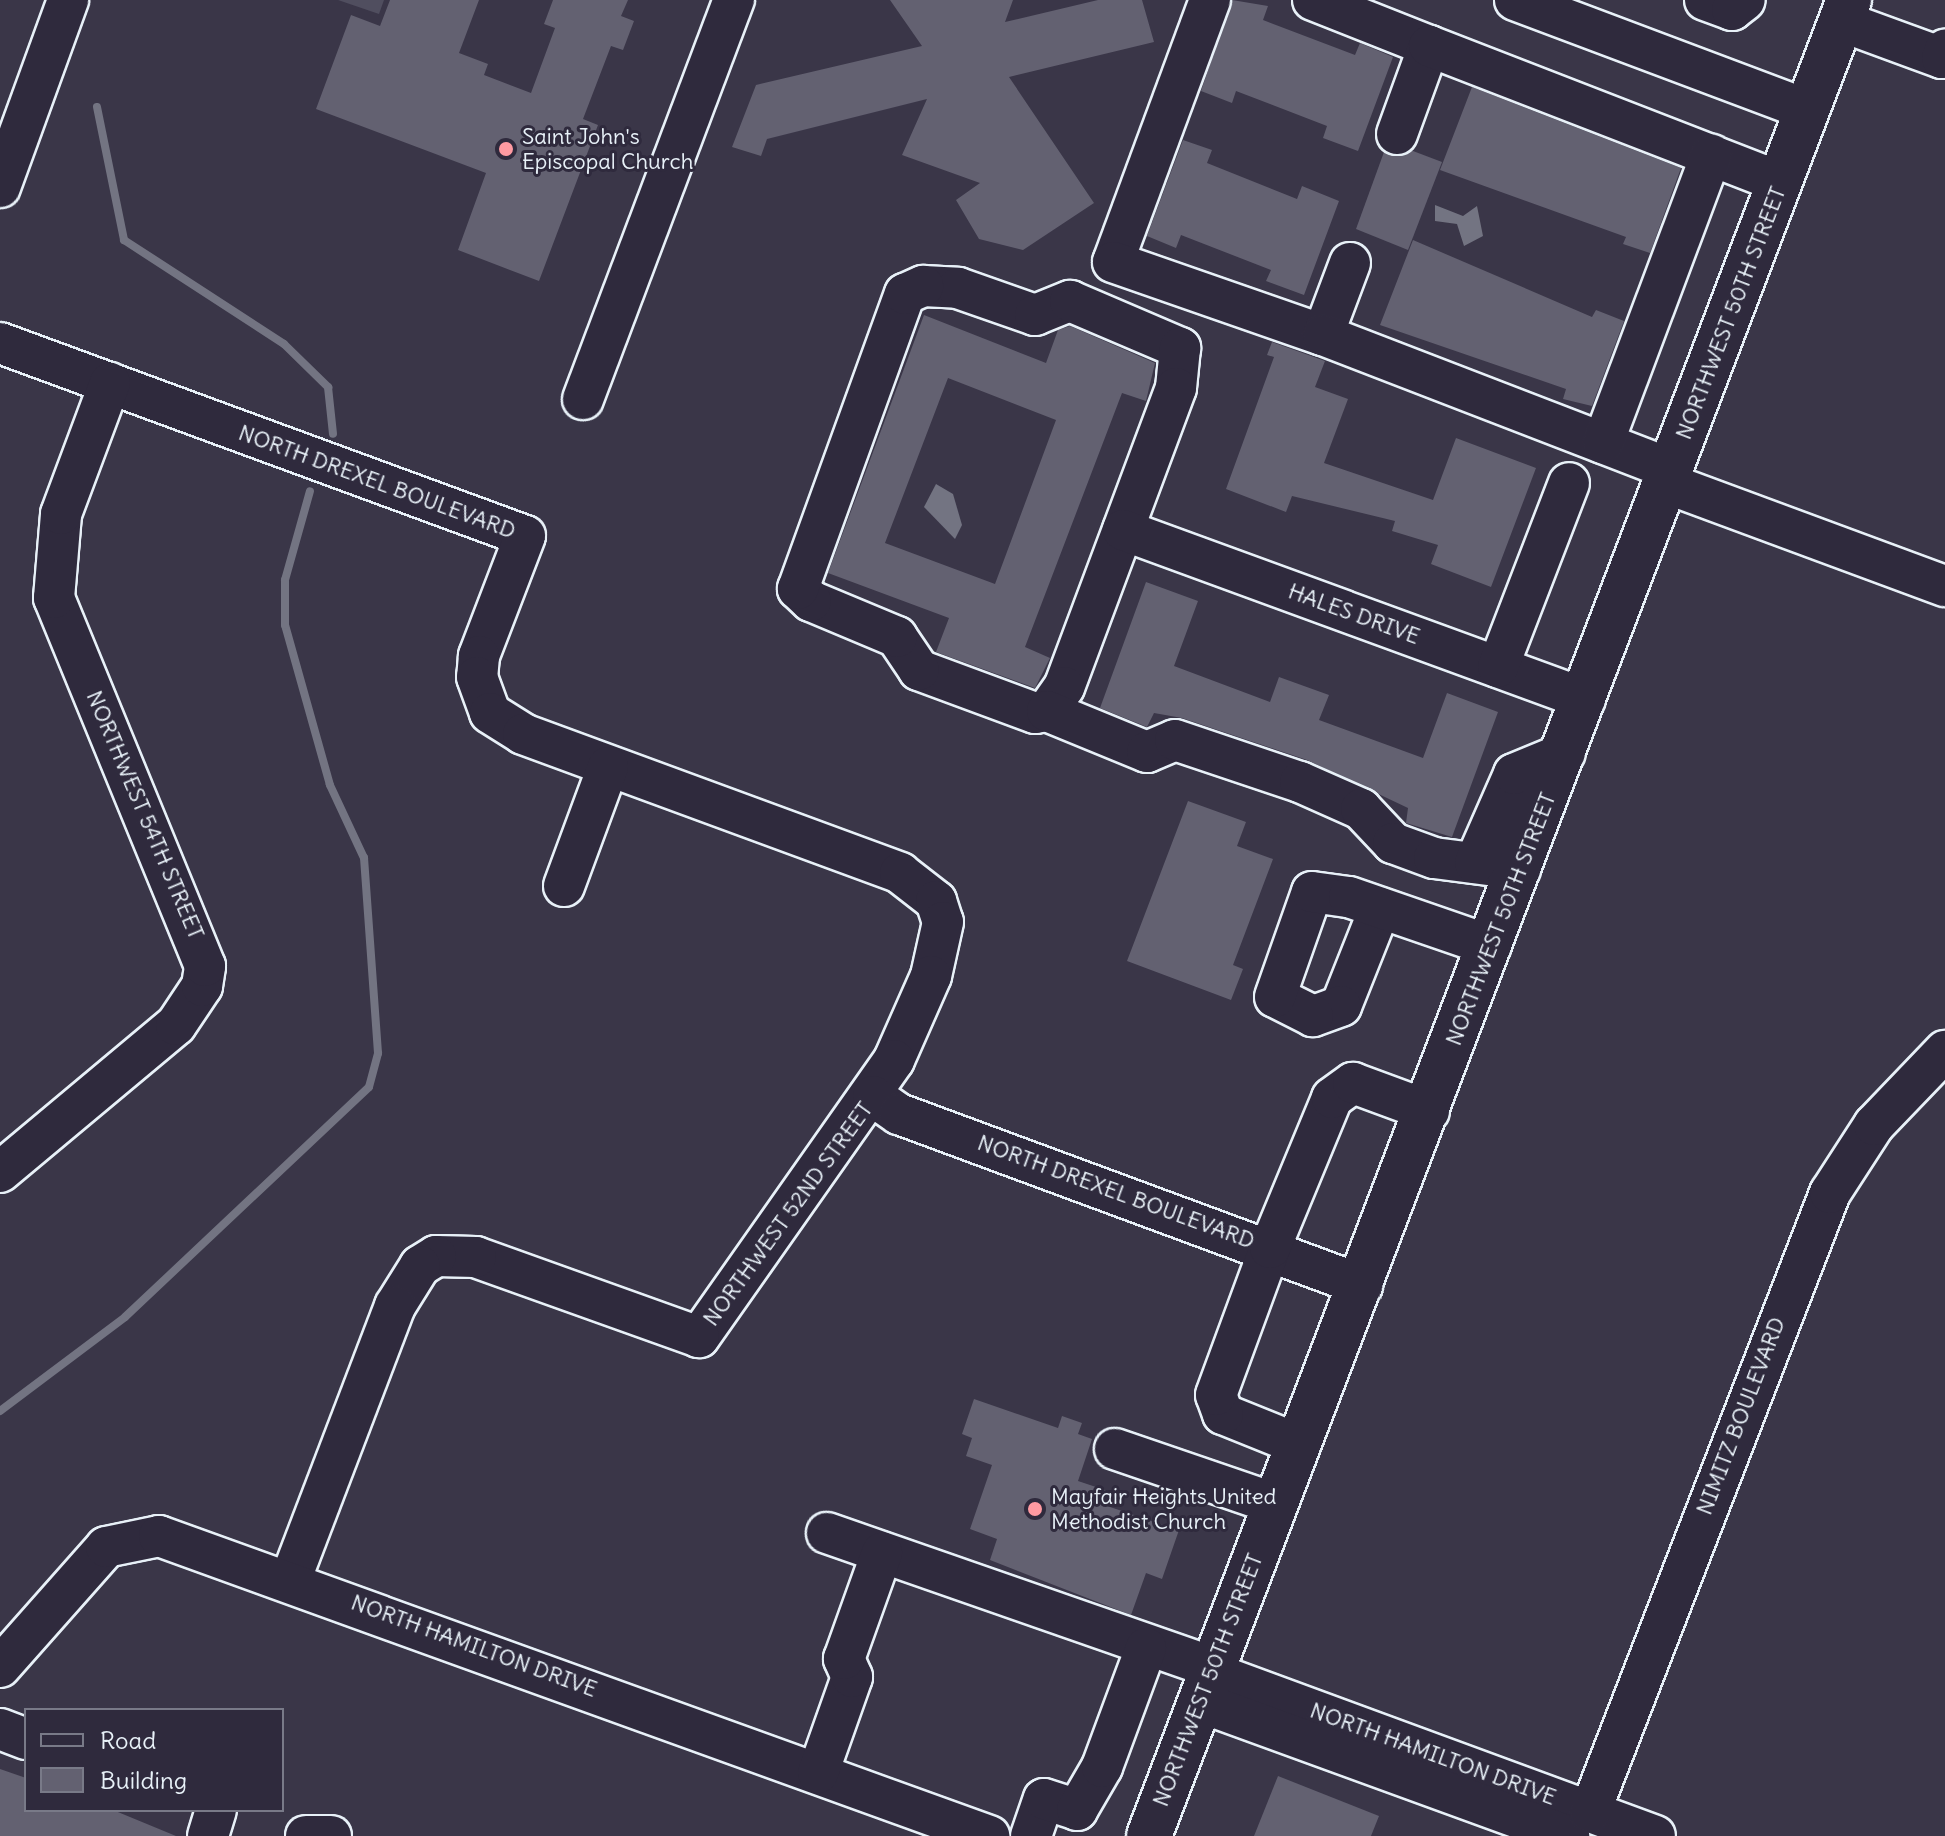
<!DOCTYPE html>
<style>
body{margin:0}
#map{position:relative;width:1945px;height:1836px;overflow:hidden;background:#3a3648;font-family:Delius,sans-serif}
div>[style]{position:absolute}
.green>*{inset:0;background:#504e5f}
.water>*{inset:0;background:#737482}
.stream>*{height:8px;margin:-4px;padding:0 4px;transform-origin:4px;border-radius:4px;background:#737482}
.building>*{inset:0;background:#636171}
.roads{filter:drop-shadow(2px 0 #e8f1f8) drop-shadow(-2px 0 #e8f1f8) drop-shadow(0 2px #e8f1f8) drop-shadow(0 -2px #e8f1f8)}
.minor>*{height:40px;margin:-20px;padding:0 20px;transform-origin:20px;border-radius:20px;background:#2f2a3d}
.major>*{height:44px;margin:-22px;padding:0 22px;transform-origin:22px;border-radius:22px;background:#2f2a3d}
.dots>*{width:22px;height:22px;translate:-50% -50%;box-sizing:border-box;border:4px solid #2f2a3d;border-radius:50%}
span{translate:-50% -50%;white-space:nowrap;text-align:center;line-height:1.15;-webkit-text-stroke:6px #2f2a3d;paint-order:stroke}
.poi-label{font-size:22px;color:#e8f1f8}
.left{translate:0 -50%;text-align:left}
.street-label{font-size:22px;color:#e8f1f8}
.legend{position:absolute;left:24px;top:1708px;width:260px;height:104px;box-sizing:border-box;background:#2f2a3d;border:2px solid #797a88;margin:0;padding:10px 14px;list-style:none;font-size:24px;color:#e8f1f8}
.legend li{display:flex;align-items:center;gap:16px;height:40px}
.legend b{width:40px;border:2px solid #797a88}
</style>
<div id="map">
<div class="green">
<i style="clip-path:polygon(338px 0,384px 0,379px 14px)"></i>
</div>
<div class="water">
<i style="clip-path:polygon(1435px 205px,1463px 216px,1477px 206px,1483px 236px,1464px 246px,1457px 224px,1435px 221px)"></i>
<i style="clip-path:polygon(936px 484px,953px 494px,962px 525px,955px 539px,924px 507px)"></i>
</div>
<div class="stream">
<i style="left:97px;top:107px;width:136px;rotate:78.5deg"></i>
<i style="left:124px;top:240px;width:191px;rotate:33deg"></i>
<i style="left:284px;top:344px;width:62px;rotate:44.3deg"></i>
<i style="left:328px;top:387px;width:47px;rotate:83.9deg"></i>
<i style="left:0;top:1411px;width:156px;rotate:-36.9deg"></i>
<i style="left:125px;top:1317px;width:335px;rotate:-43.3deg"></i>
<i style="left:369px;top:1087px;width:35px;rotate:-75deg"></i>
<i style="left:378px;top:1053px;width:196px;rotate:-94.1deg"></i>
<i style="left:364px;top:858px;width:81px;rotate:-115deg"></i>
<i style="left:330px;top:785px;width:166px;rotate:-105.7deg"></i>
<i style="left:285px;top:625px;width:45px;rotate:-90deg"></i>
<i style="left:285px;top:580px;width:92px;rotate:-74.3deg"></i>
</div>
<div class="building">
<i style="clip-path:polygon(390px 0,479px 0,459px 53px,488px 64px,484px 75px,531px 93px,555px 28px,544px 24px,553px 0,628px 0,621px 16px,634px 21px,623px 50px,611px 46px,583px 119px,598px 125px,539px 281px,458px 250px,486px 173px,316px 109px,351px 15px,380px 26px)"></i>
<i style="clip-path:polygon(890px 0,1013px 0,1005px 22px,1098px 0,1142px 0,1154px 42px,1009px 77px,1094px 203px,1023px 250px,979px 239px,956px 200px,980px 183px,902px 155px,927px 99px,767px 139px,761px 156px,732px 147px,756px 85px,922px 46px)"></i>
<i style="clip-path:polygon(1232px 0,1268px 6px,1263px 20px,1355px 55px,1360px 43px,1393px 57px,1358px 151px,1323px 138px,1327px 126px,1236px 91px,1232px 103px,1201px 91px)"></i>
<i style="clip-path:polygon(1472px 87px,1681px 168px,1650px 253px,1623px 244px,1626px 237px,1440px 170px)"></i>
<i style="clip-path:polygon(1183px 140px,1212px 150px,1207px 163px,1297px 199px,1302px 186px,1339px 201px,1304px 295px,1266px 281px,1271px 270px,1181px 235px,1176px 248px,1147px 236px)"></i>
<i style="clip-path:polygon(1413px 151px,1442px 162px,1408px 250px,1356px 229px,1384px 152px)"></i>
<i style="clip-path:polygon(1413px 240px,1592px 317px,1596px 310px,1624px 321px,1592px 406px,1563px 399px,1566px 389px,1380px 325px)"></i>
<i style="clip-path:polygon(evenodd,924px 315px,1046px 363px,1058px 330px,1070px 326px,1155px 363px,1146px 401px,1122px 393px,1025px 647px,1050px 658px,1035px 688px,936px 652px,949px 618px,828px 573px,924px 315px,948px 378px,1056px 420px,995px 584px,885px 543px,948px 378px)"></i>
<i style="clip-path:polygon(1272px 342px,1325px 361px,1315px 387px,1348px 399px,1324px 463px,1433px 500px,1456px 438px,1536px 468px,1491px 587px,1431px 564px,1438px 545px,1392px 531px,1395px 521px,1292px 496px,1286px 512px,1226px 489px,1274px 357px,1267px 355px)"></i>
<i style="clip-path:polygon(1146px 582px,1198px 601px,1174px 666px,1270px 702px,1279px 677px,1329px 695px,1319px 720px,1423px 758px,1447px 693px,1498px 712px,1452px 837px,1406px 823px,1408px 808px,1307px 760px,1182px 718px,1154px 713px,1147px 727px,1100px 708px)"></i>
<i style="clip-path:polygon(1188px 801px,1246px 822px,1237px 846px,1273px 859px,1233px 965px,1243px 969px,1231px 1000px,1127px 961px)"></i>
<i style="clip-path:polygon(974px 1399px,1058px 1428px,1062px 1416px,1082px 1423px,1078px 1434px,1092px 1439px,1078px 1481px,1108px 1491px,1104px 1505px,1179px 1530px,1162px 1579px,1146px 1573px,1131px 1615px,990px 1560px,997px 1539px,970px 1529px,992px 1465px,966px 1456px,972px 1438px,962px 1434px)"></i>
<i style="clip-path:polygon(0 1769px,26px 1778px,26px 1810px,113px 1810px,176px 1836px,0 1836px)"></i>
<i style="clip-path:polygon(1278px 1776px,1379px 1816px,1371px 1836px,1254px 1836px)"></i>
</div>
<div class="roads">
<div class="minor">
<i style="left:1210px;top:0;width:279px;rotate:110.3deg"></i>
<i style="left:1113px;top:262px;width:222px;rotate:19.2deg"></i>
<i style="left:1313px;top:0;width:125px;rotate:21.6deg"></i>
<i style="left:1515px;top:0;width:313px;rotate:20.6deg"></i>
<i style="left:1705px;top:0;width:29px;rotate:20deg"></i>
<i style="left:1732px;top:10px;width:16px;rotate:-38deg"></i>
<i style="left:1841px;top:21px;width:108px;rotate:20.1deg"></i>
<i style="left:1942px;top:58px;width:9px;rotate:-69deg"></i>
<i style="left:1397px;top:134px;width:94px;rotate:-70deg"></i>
<i style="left:1429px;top:46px;width:376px;rotate:21.2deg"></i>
<i style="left:0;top:187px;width:199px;rotate:-70deg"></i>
<i style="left:1350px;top:263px;width:77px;rotate:110.6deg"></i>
<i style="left:1323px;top:335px;width:373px;rotate:21.1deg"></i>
<i style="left:923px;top:286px;width:35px;rotate:3deg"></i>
<i style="left:958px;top:288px;width:82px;rotate:19.3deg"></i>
<i style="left:1035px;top:315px;width:38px;rotate:-22deg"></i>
<i style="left:1070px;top:301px;width:120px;rotate:23.1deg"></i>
<i style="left:1180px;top:348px;width:40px;rotate:95.7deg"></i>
<i style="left:1176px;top:388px;width:319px;rotate:110.5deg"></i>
<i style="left:1064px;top:687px;width:29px;rotate:125deg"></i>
<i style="left:1047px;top:711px;width:12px;rotate:171deg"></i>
<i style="left:1035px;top:713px;width:124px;rotate:-159.7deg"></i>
<i style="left:919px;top:670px;width:40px;rotate:-124deg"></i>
<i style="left:897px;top:637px;width:93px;rotate:-157.3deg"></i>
<i style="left:811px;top:601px;width:18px;rotate:-137deg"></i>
<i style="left:798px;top:589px;width:314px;rotate:-70.1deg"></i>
<i style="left:905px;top:294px;width:20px;rotate:-24deg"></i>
<i style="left:0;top:343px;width:559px;rotate:20.18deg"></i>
<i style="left:525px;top:536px;width:129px;rotate:111deg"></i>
<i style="left:479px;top:656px;width:21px;rotate:95deg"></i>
<i style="left:477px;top:677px;width:38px;rotate:70deg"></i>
<i style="left:490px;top:713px;width:39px;rotate:32deg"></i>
<i style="left:523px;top:734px;width:402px;rotate:20.2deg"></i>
<i style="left:900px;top:873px;width:46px;rotate:37.9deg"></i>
<i style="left:936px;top:901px;width:22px;rotate:72deg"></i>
<i style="left:943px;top:922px;width:55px;rotate:102.5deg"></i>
<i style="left:931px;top:976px;width:92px;rotate:113.8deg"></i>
<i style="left:894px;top:1060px;width:339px;rotate:125.1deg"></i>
<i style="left:699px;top:1337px;width:237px;rotate:-160.3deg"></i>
<i style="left:476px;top:1257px;width:40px;rotate:-178.6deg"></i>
<i style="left:436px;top:1256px;width:19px;rotate:148deg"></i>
<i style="left:420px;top:1266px;width:47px;rotate:122deg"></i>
<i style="left:395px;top:1306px;width:292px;rotate:110.9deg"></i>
<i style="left:583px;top:399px;width:427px;rotate:-69.3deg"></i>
<i style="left:1603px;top:443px;width:308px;rotate:-69.4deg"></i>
<i style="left:1666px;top:483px;width:297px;rotate:20.3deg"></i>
<i style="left:1123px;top:530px;width:492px;rotate:20.1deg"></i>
<i style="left:1498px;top:667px;width:197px;rotate:-68.9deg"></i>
<i style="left:1047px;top:711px;width:108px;rotate:22.3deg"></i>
<i style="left:1147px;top:752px;width:30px;rotate:-23deg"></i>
<i style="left:1175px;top:740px;width:132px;rotate:18.6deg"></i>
<i style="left:1300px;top:782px;width:67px;rotate:23.9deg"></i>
<i style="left:1361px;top:809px;width:47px;rotate:46.7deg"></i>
<i style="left:1393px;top:843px;width:44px;rotate:20.1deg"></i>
<i style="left:1434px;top:858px;width:87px;rotate:7.3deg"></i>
<i style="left:1475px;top:863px;width:97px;rotate:-66.3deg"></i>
<i style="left:1514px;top:774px;width:55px;rotate:-22.4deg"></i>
<i style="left:564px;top:886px;width:127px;rotate:-69.7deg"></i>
<i style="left:1380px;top:908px;width:105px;rotate:111.7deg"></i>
<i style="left:1341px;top:1006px;width:30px;rotate:160deg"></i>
<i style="left:1313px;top:1016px;width:42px;rotate:-153.4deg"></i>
<i style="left:1275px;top:997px;width:111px;rotate:-70.6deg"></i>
<i style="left:1312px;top:892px;width:37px;rotate:8deg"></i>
<i style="left:1349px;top:897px;width:150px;rotate:19deg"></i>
<i style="left:873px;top:1096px;width:32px;rotate:35deg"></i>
<i style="left:899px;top:1114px;width:494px;rotate:20.3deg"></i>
<i style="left:0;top:1172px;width:229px;rotate:-39.9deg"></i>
<i style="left:176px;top:1025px;width:47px;rotate:-56.3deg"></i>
<i style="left:202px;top:986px;width:20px;rotate:-81deg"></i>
<i style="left:205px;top:966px;width:398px;rotate:-112.3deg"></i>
<i style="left:54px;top:598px;width:84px;rotate:-85.2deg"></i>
<i style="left:61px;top:514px;width:140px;rotate:-69.5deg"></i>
<i style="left:1300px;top:1445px;width:83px;rotate:-158.1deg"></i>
<i style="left:1223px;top:1414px;width:20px;rotate:-110deg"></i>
<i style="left:1216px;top:1395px;width:157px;rotate:-69.8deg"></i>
<i style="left:1270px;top:1248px;width:162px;rotate:-67.5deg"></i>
<i style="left:1332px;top:1098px;width:26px;rotate:-36deg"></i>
<i style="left:1353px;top:1083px;width:81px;rotate:20.2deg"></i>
<i style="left:1115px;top:1449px;width:170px;rotate:18.9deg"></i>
<i style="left:827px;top:1533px;width:408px;rotate:19.2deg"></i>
<i style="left:0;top:1667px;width:160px;rotate:-48.5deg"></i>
<i style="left:106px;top:1547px;width:54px;rotate:-11.7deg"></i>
<i style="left:159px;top:1536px;width:883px;rotate:19.87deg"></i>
<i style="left:1210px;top:1672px;width:474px;rotate:20.2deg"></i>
<i style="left:1200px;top:1702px;width:393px;rotate:20deg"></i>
<i style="left:0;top:1729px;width:28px;rotate:21deg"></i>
<i style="left:818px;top:1773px;width:102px;rotate:-70.5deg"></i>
<i style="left:852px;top:1677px;width:20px;rotate:-114deg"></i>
<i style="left:844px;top:1659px;width:113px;rotate:-70.3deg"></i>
<i style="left:1590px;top:1812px;width:664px;rotate:-68.81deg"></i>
<i style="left:1830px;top:1193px;width:81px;rotate:-57.1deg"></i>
<i style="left:1874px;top:1125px;width:103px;rotate:-46.2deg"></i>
<i style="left:208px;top:1836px;width:27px;rotate:-73deg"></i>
<i style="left:306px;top:1836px;width:25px"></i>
<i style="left:1031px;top:1836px;width:39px;rotate:-71deg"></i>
<i style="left:1044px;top:1799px;width:35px;rotate:18deg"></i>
<i style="left:1077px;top:1810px;width:50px;rotate:-59.8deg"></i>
<i style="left:1102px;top:1767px;width:127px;rotate:-69.7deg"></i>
</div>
<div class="major">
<i style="left:1149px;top:1836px;width:1965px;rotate:-69.13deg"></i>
</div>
</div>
<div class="dots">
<i style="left:506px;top:149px;background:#ff9aa2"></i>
<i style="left:1035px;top:1509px;background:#ff9aa2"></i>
</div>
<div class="poi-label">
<span class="left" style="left:522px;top:149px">Saint John's<br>Episcopal Church</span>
<span class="left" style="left:1051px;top:1509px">Mayfair Heights United<br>Methodist Church</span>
</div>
<div class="street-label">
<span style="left:1731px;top:313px;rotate:-69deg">NORTHWEST 50TH STREET</span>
<span style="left:377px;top:482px;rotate:20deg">NORTH DREXEL BOULEVARD</span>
<span style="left:1354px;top:614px;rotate:20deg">HALES DRIVE</span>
<span style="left:145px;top:815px;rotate:67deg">NORTHWEST 54TH STREET</span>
<span style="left:1501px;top:919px;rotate:-69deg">NORTHWEST 50TH STREET</span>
<span style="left:1116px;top:1192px;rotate:20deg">NORTH DREXEL BOULEVARD</span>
<span style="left:788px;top:1214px;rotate:-54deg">NORTHWEST 52ND STREET</span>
<span style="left:1741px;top:1416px;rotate:-69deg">NIMITZ BOULEVARD</span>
<span style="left:474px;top:1646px;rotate:20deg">NORTH HAMILTON DRIVE</span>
<span style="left:1208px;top:1680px;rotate:-69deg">NORTHWEST 50TH STREET</span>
<span style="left:1433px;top:1754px;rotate:20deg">NORTH HAMILTON DRIVE</span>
</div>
<ul class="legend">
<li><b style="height:10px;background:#2f2a3d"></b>Road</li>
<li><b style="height:22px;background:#636171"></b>Building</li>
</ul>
</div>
